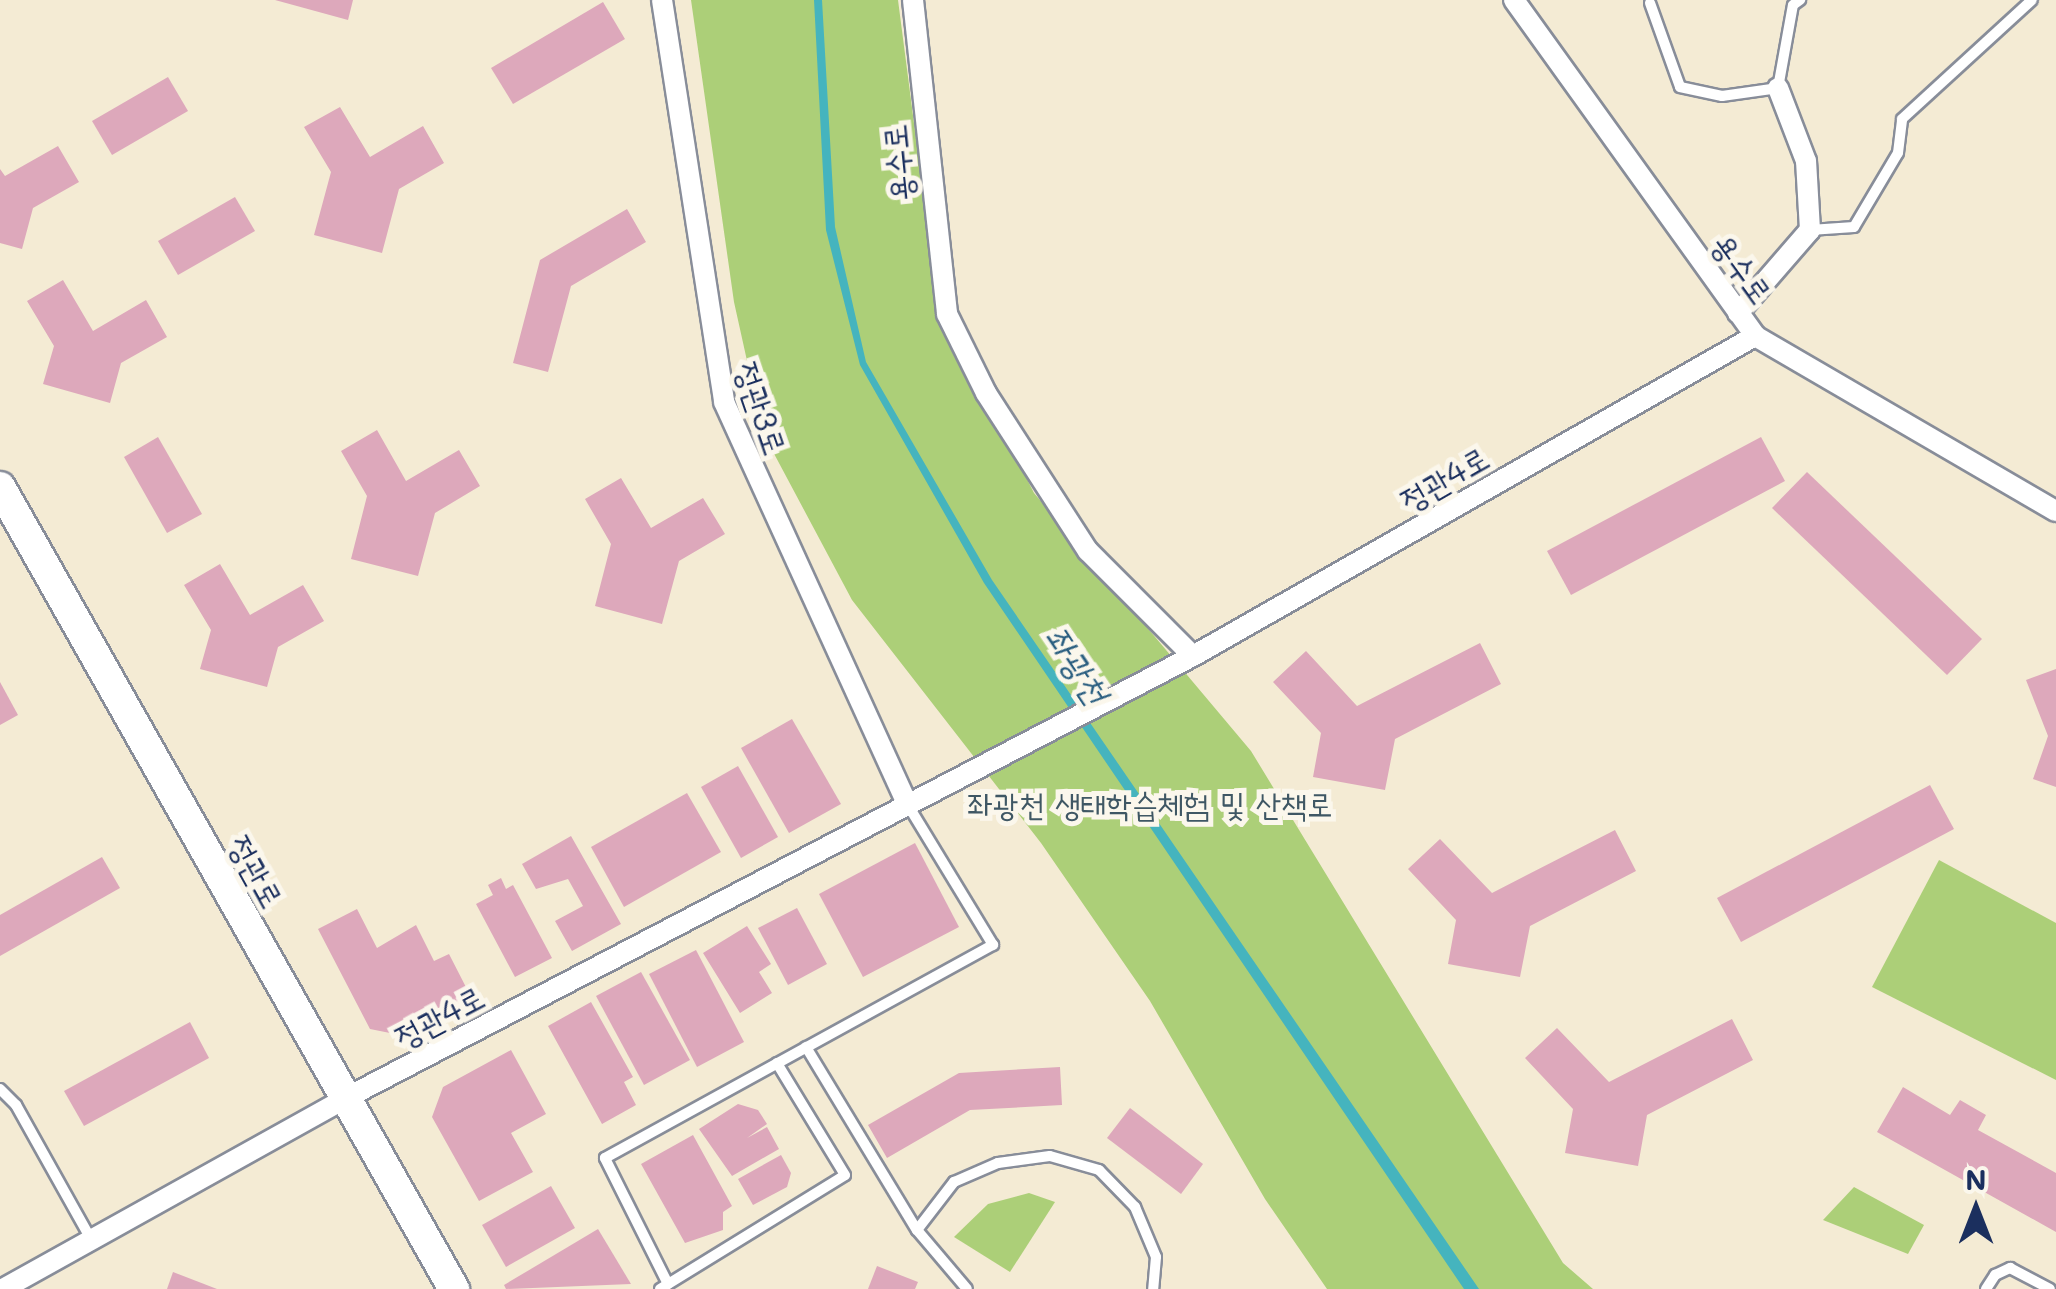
<!DOCTYPE html>
<meta charset="utf-8">
<style>
body{margin:0}
#map{position:relative;width:2056px;height:1289px;overflow:hidden;background:#f4ebd4;font-family:Mali,"Poor Story",sans-serif}
div>[style]{position:absolute}
.green>*{inset:0;background:#accf78}
.water>*{inset:0;background:#45b4be}
.building>*{inset:0;background:#dda8bb}
.roads{filter:drop-shadow(2px 0 #888d99) drop-shadow(-2px 0 #888d99) drop-shadow(0 2px #888d99) drop-shadow(0 -2px #888d99)}
.lane>*{height:10px;margin:-5px;padding:0 5px;transform-origin:5px;border-radius:5px;background:#fff}
.street>*{height:20px;margin:-10px;padding:0 10px;transform-origin:10px;border-radius:10px;background:#fff}
.secondary>*{height:30px;margin:-15px;padding:0 15px;transform-origin:15px;border-radius:15px;background:#fff}
span{translate:-50% -50%;white-space:nowrap;text-align:center;line-height:1.15;-webkit-text-stroke:10px #fbf7ec;paint-order:stroke}
.street-label{font-size:32px;color:#1b2f5e}
.park-label{font-size:32px;color:#3f5764}
.water-label{font-size:35px;color:#2a5e80;font-style:italic}
.north{position:absolute;left:1926px;top:1159px;width:100px;height:100px;-webkit-text-stroke:8px #fbf7ec;paint-order:stroke;rotate:0deg;font-size:28px;font-weight:700;line-height:40px;text-align:center;color:#1b2f5e}
.north::after{content:'';display:block;margin:auto;width:35px;height:45px;background:#1b2f5e;clip-path:polygon(50% 0,100% 100%,50% 72%,0 100%)}
</style>
<div id="map">
<div class="green">
<i style="clip-path:polygon(691px 0,898px 0,937px 300px,1034px 493px,1251px 751px,1563px 1263px,1593px 1289px,1327px 1289px,1265px 1199px,1150px 1001px,1041px 843px,852px 600px,763px 433px,734px 302px)"></i>
<i style="clip-path:polygon(1939px 860px,2056px 923px,2056px 1080px,1872px 987px)"></i>
<i style="clip-path:polygon(1854px 1187px,1924px 1225px,1908px 1254px,1823px 1220px)"></i>
<i style="clip-path:polygon(1029px 1193px,1055px 1202px,1010px 1272px,954px 1237px,988px 1204px)"></i>
</div>
<div class="water">
<i style="clip-path:polygon(814px 0,822px 0,835px 227px,866px 362px,992px 580px,1479px 1289px,1464px 1289px,984px 583px,860px 365px,826px 230px)"></i>
</div>
<div class="building">
<i style="clip-path:polygon(275px 0,353px 0,348px 20px)"></i>
<i style="clip-path:polygon(603px 2px,625px 39px,513px 104px,491px 68px)"></i>
<i style="clip-path:polygon(168px 77px,188px 111px,112px 155px,92px 121px)"></i>
<i style="clip-path:polygon(340px 107px,370px 157px,423px 126px,444px 163px,399px 189px,382px 253px,314px 235px,331px 172px,304px 127px)"></i>
<i style="clip-path:polygon(58px 146px,79px 182px,33px 208px,22px 249px,0 243px,0 169px,5px 176px)"></i>
<i style="clip-path:polygon(235px 197px,255px 231px,178px 275px,158px 241px)"></i>
<i style="clip-path:polygon(627px 209px,646px 242px,571px 286px,548px 372px,513px 363px,540px 260px)"></i>
<i style="clip-path:polygon(63px 280px,93px 331px,146px 300px,167px 337px,121px 363px,110px 403px,43px 384px,54px 346px,27px 301px)"></i>
<i style="clip-path:polygon(377px 430px,406px 481px,459px 450px,480px 486px,435px 513px,418px 576px,351px 559px,367px 496px,341px 451px)"></i>
<i style="clip-path:polygon(158px 437px,202px 514px,167px 533px,124px 457px)"></i>
<i style="clip-path:polygon(1761px 437px,1785px 481px,1571px 595px,1547px 551px)"></i>
<i style="clip-path:polygon(1807px 472px,1982px 639px,1947px 675px,1772px 508px)"></i>
<i style="clip-path:polygon(621px 478px,651px 528px,703px 498px,725px 534px,679px 561px,662px 624px,595px 606px,611px 544px,585px 499px)"></i>
<i style="clip-path:polygon(220px 564px,250px 615px,303px 585px,324px 621px,278px 647px,267px 687px,200px 669px,211px 630px,184px 585px)"></i>
<i style="clip-path:polygon(1480px 643px,1501px 684px,1395px 739px,1385px 790px,1313px 777px,1321px 733px,1273px 682px,1306px 651px,1357px 706px)"></i>
<i style="clip-path:polygon(2056px 669px,2056px 787px,2033px 779px,2048px 736px,2026px 680px)"></i>
<i style="clip-path:polygon(0 682px,18px 715px,0 725px)"></i>
<i style="clip-path:polygon(792px 719px,841px 804px,789px 833px,741px 748px)"></i>
<i style="clip-path:polygon(738px 766px,778px 837px,741px 858px,701px 787px)"></i>
<i style="clip-path:polygon(1930px 785px,1954px 829px,1741px 942px,1717px 898px)"></i>
<i style="clip-path:polygon(687px 793px,721px 852px,624px 907px,591px 847px)"></i>
<i style="clip-path:polygon(1615px 830px,1636px 871px,1530px 926px,1520px 977px,1448px 964px,1456px 920px,1408px 869px,1440px 839px,1492px 893px)"></i>
<i style="clip-path:polygon(571px 836px,621px 924px,572px 951px,555px 921px,583px 906px,568px 879px,536px 889px,522px 864px)"></i>
<i style="clip-path:polygon(915px 843px,959px 927px,863px 977px,819px 894px)"></i>
<i style="clip-path:polygon(102px 857px,120px 888px,0 956px,0 915px)"></i>
<i style="clip-path:polygon(501px 878px,506px 889px,513px 885px,552px 958px,515px 977px,476px 904px,493px 895px,488px 885px)"></i>
<i style="clip-path:polygon(797px 908px,827px 964px,788px 985px,758px 928px)"></i>
<i style="clip-path:polygon(357px 909px,377px 948px,416px 925px,434px 961px,449px 954px,470px 995px,395px 1034px,370px 1029px,318px 929px)"></i>
<i style="clip-path:polygon(747px 926px,771px 964px,759px 972px,772px 993px,740px 1013px,703px 953px)"></i>
<i style="clip-path:polygon(696px 950px,744px 1042px,697px 1067px,649px 974px)"></i>
<i style="clip-path:polygon(641px 972px,690px 1060px,644px 1085px,596px 996px)"></i>
<i style="clip-path:polygon(591px 1002px,633px 1077px,624px 1082px,636px 1105px,602px 1124px,548px 1026px)"></i>
<i style="clip-path:polygon(1732px 1019px,1753px 1060px,1647px 1115px,1638px 1166px,1565px 1153px,1573px 1109px,1525px 1058px,1557px 1028px,1609px 1082px)"></i>
<i style="clip-path:polygon(190px 1022px,209px 1058px,84px 1126px,64px 1091px)"></i>
<i style="clip-path:polygon(511px 1050px,546px 1114px,511px 1133px,533px 1172px,479px 1201px,432px 1117px,443px 1087px)"></i>
<i style="clip-path:polygon(1060px 1067px,1062px 1105px,970px 1110px,887px 1158px,868px 1125px,959px 1073px)"></i>
<i style="clip-path:polygon(1903px 1087px,1950px 1115px,1960px 1100px,1986px 1115px,1978px 1130px,2056px 1173px,2056px 1232px,1877px 1132px)"></i>
<i style="clip-path:polygon(738px 1104px,758px 1110px,767px 1124px,747px 1138px,767px 1127px,779px 1149px,732px 1176px,699px 1129px)"></i>
<i style="clip-path:polygon(1130px 1108px,1203px 1164px,1181px 1194px,1107px 1138px)"></i>
<i style="clip-path:polygon(693px 1135px,732px 1206px,723px 1212px,723px 1230px,685px 1243px,641px 1164px)"></i>
<i style="clip-path:polygon(781px 1155px,791px 1173px,787px 1187px,753px 1205px,738px 1179px)"></i>
<i style="clip-path:polygon(551px 1186px,575px 1228px,506px 1267px,482px 1225px)"></i>
<i style="clip-path:polygon(598px 1229px,631px 1284px,506px 1289px,504px 1285px)"></i>
<i style="clip-path:polygon(877px 1266px,918px 1282px,915px 1289px,868px 1289px)"></i>
<i style="clip-path:polygon(173px 1272px,217px 1289px,167px 1289px)"></i>
</div>
<div class="roads">
<div class="lane">
<i style="left:1650px;top:3px;width:89px;rotate:70.3deg"></i>
<i style="left:1680px;top:87px;width:43px;rotate:12.1deg"></i>
<i style="left:1722px;top:96px;width:57px;rotate:-8.1deg"></i>
<i style="left:1778px;top:88px;width:84px;rotate:-79.8deg"></i>
<i style="left:1793px;top:5px;width:9px;rotate:-36deg"></i>
<i style="left:1810px;top:230px;width:44px;rotate:-3.9deg"></i>
<i style="left:1854px;top:227px;width:86px;rotate:-59.3deg"></i>
<i style="left:1898px;top:153px;width:34px;rotate:-83deg"></i>
<i style="left:1902px;top:119px;width:176px;rotate:-42.5deg"></i>
<i style="left:806px;top:1047px;width:214px;rotate:58.8deg"></i>
<i style="left:917px;top:1230px;width:77px;rotate:49.7deg"></i>
<i style="left:0;top:1089px;width:23px;rotate:45deg"></i>
<i style="left:16px;top:1105px;width:154px;rotate:60.8deg"></i>
<i style="left:917px;top:1230px;width:61px;rotate:-52.4deg"></i>
<i style="left:954px;top:1182px;width:48px;rotate:-23.4deg"></i>
<i style="left:998px;top:1163px;width:52px;rotate:-7.7deg"></i>
<i style="left:1050px;top:1156px;width:51px;rotate:15.9deg"></i>
<i style="left:1099px;top:1170px;width:52px;rotate:45.8deg"></i>
<i style="left:1135px;top:1207px;width:54px;rotate:67.2deg"></i>
<i style="left:1156px;top:1257px;width:32px;rotate:95deg"></i>
<i style="left:668px;top:1284px;width:141px;rotate:-116.6deg"></i>
<i style="left:605px;top:1158px;width:443px;rotate:-28.8deg"></i>
<i style="left:993px;top:945px;width:164px;rotate:-121.3deg"></i>
<i style="left:660px;top:1289px;width:217px;rotate:-31.6deg"></i>
<i style="left:845px;top:1175px;width:131px;rotate:-121.3deg"></i>
<i style="left:1986px;top:1289px;width:17px;rotate:-57deg"></i>
<i style="left:1995px;top:1275px;width:17px;rotate:-25deg"></i>
<i style="left:2010px;top:1268px;width:45px;rotate:27.7deg"></i>
</div>
<div class="street">
<i style="left:662px;top:0;width:407px;rotate:81.2deg"></i>
<i style="left:724px;top:402px;width:443px;rotate:65.5deg"></i>
<i style="left:913px;top:0;width:316px;rotate:83.8deg"></i>
<i style="left:947px;top:314px;width:88px;rotate:63.7deg"></i>
<i style="left:986px;top:393px;width:188px;rotate:57.2deg"></i>
<i style="left:1088px;top:551px;width:148px;rotate:45deg"></i>
<i style="left:1514px;top:0;width:413px;rotate:54.3deg"></i>
<i style="left:1755px;top:336px;width:348px;rotate:30.2deg"></i>
<i style="left:1738px;top:313px;width:110px;rotate:-49.1deg"></i>
<i style="left:1810px;top:230px;width:69px;rotate:-93.3deg"></i>
<i style="left:1806px;top:161px;width:78px;rotate:-111deg"></i>
<i style="left:3px;top:1289px;width:393px;rotate:-29.1deg"></i>
<i style="left:346px;top:1098px;width:955px;rotate:-27.56deg"></i>
<i style="left:1193px;top:656px;width:647px;rotate:-29.66deg"></i>
</div>
<div class="secondary">
<i style="left:0;top:487px;width:922px;rotate:60.49deg"></i>
</div>
</div>
<div class="street-label">
<span style="left:897px;top:163px;rotate:-96deg">용수로</span>
<span style="left:1743px;top:268px;rotate:54deg">용수로</span>
<span style="left:762px;top:408px;rotate:71deg">정관3로</span>
<span style="left:1444px;top:478px;rotate:-30deg">정관4로</span>
<span style="left:257px;top:871px;rotate:61deg">정관로</span>
<span style="left:439px;top:1016px;rotate:-28deg">정관4로</span>
</div>
<div class="park-label">
<span style="left:1150px;top:803px">좌광천 생태학습체험 및 산책로</span>
</div>
<div class="water-label">
<span style="left:1078px;top:664px;rotate:56deg">좌광천</span>
</div>
<div class="north">N</div>
</div>
